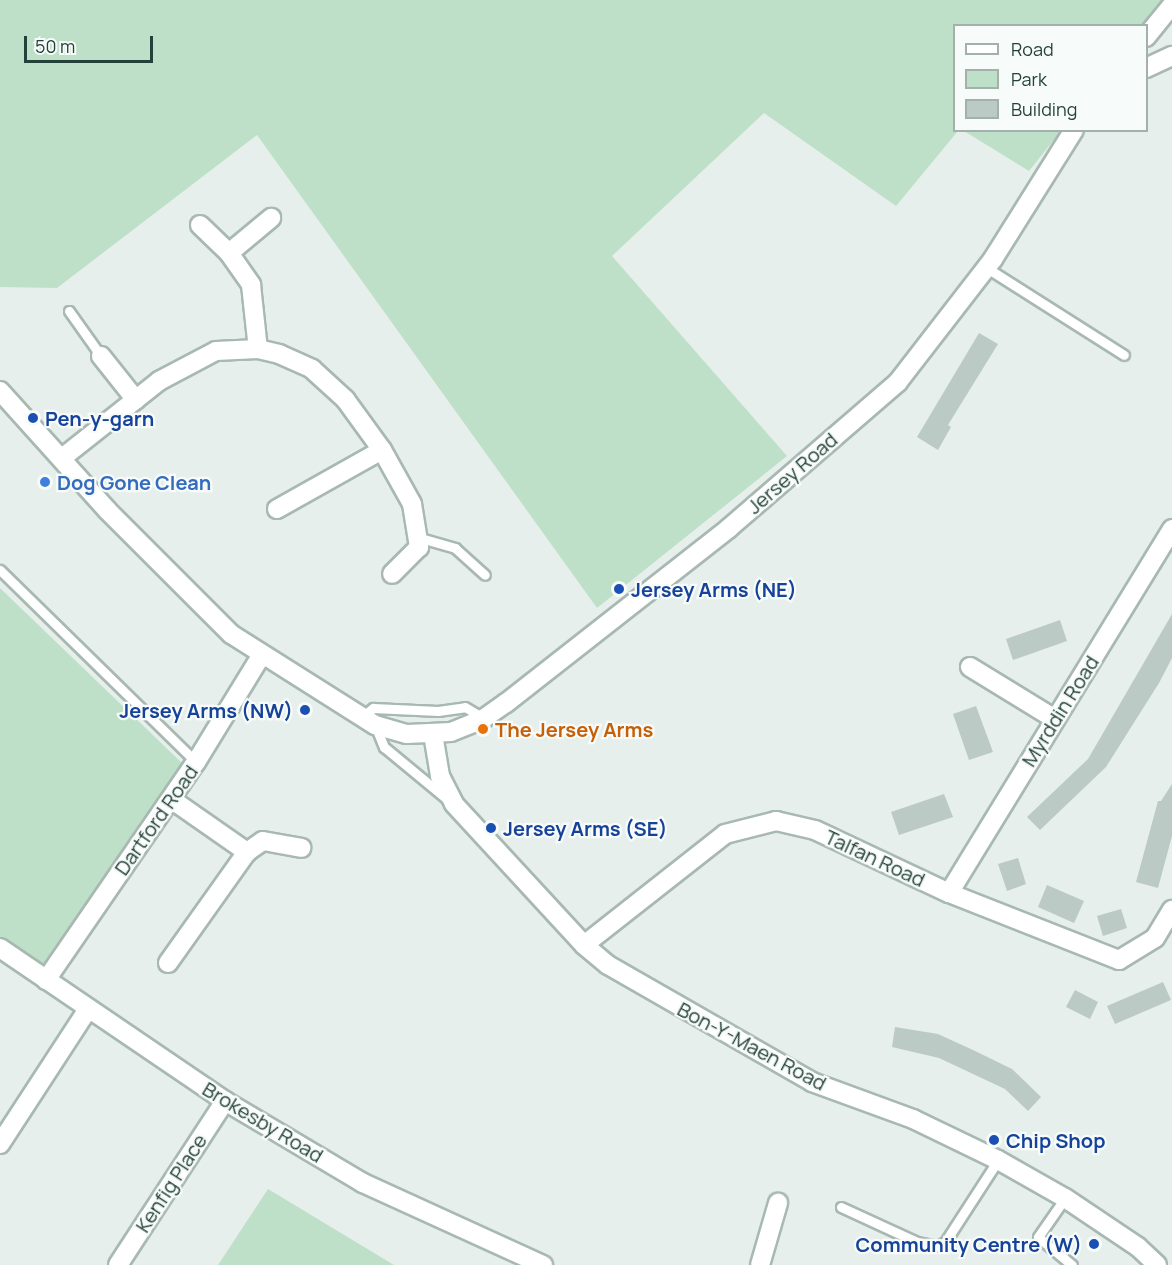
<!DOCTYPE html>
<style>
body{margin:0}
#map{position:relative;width:1172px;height:1265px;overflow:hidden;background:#e6efeb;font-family:Manrope,sans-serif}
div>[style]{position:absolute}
.green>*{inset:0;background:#bfe0c8}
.building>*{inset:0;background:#bbcac4}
.roads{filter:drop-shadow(2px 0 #a8b8b2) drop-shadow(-2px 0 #a8b8b2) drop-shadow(0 2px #a8b8b2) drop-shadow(0 -2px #a8b8b2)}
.lane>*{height:9px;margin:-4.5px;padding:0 4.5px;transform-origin:4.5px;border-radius:4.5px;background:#fff}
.street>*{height:18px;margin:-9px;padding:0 9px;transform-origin:9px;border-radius:9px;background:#fff}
.secondary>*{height:18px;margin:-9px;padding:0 9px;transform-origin:9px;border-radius:9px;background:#fff}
.dots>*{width:16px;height:16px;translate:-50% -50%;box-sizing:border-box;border:3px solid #f7fbf9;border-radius:50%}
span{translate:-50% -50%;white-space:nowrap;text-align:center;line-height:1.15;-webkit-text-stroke:4.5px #f7fbf9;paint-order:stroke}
.transit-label{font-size:20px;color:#164399;font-weight:700}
.left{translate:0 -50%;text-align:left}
.right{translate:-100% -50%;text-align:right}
.street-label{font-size:20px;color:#24423a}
.shop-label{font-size:20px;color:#366cbe;font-weight:700}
.food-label{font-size:20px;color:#c56008;font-weight:700}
.legend{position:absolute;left:953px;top:24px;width:195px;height:108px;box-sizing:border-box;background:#f7fbf9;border:2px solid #a3b1ad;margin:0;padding:8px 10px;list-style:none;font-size:18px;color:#24423a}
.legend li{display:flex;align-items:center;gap:12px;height:30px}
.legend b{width:30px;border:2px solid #a3b1ad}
.scale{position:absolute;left:24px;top:36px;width:129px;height:27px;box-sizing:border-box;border:3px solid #24423a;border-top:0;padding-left:8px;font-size:18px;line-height:21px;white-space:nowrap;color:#24423a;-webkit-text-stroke:4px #f7fbf9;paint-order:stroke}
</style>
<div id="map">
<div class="green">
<i style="clip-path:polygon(0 0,1165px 0,1145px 25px,954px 26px,954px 130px,958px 131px,896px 206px,764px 113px,612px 256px,787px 456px,597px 608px,257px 135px,57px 288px,0 287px)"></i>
<i style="clip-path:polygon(964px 131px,1061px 131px,1029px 171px)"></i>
<i style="clip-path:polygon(0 588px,183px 764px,44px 968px,0 937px)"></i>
<i style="clip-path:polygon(268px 1189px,394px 1265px,218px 1265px)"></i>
</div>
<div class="building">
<i style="clip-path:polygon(979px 333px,998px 344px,948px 425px,951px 427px,938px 450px,917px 437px)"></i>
<i style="clip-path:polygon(1172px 614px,1172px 658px,1159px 683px,1106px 767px,1040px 830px,1027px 817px,1088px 759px)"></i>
<i style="clip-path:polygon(1060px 620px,1067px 641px,1013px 660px,1006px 639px)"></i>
<i style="clip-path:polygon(976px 706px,993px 752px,969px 760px,953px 714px)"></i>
<i style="clip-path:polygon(1172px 784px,1172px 836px,1158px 888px,1136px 882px,1158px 801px,1161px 801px)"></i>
<i style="clip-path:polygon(944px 794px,953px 817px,899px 835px,891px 812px)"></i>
<i style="clip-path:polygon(1018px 858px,1026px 884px,1007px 891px,998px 864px)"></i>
<i style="clip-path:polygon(1047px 885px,1084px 901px,1074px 923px,1038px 907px)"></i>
<i style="clip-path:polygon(1121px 909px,1127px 928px,1103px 936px,1097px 916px)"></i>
<i style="clip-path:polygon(1163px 982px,1171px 1000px,1115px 1024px,1107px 1006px)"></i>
<i style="clip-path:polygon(1075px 990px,1098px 1002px,1090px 1019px,1066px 1007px)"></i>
<i style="clip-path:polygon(895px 1027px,938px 1034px,973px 1050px,1012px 1069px,1041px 1097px,1028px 1111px,1005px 1089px,939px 1058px,892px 1047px)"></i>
</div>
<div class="roads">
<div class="lane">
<i style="left:987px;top:268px;width:162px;rotate:32.4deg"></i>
<i style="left:69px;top:311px;width:55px;rotate:54.6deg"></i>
<i style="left:417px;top:537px;width:40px;rotate:16deg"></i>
<i style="left:455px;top:548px;width:40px;rotate:42deg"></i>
<i style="left:0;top:570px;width:274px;rotate:44.4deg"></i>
<i style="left:361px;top:718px;width:16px;rotate:-40deg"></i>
<i style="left:373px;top:708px;width:65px;rotate:2.6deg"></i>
<i style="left:438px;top:711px;width:27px;rotate:-8deg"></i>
<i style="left:465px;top:707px;width:21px;rotate:31deg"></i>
<i style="left:375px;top:725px;width:24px;rotate:68deg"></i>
<i style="left:384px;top:747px;width:82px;rotate:39.5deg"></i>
<i style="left:1065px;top:1198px;width:47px;rotate:124.7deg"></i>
<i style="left:1038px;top:1237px;width:44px;rotate:39.5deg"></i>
<i style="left:841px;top:1207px;width:84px;rotate:24.7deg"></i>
<i style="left:917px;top:1242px;width:20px;rotate:11deg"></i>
<i style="left:937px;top:1246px;width:9px;rotate:-27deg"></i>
<i style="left:945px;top:1242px;width:98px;rotate:-57.1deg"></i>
</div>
<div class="street">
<i style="left:1146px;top:68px;width:29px;rotate:-25deg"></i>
<i style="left:200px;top:225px;width:40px;rotate:44deg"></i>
<i style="left:229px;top:253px;width:39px;rotate:55deg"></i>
<i style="left:251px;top:285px;width:64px;rotate:83.8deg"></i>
<i style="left:229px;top:253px;width:55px;rotate:-39.8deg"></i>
<i style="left:101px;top:356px;width:56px;rotate:51.5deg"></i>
<i style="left:62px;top:458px;width:124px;rotate:-38.4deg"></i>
<i style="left:159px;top:381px;width:64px;rotate:-27.8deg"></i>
<i style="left:216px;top:351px;width:42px;rotate:-2.7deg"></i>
<i style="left:258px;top:349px;width:22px;rotate:13deg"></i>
<i style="left:279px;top:354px;width:36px;rotate:24deg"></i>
<i style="left:312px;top:369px;width:45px;rotate:42.3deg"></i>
<i style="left:345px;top:399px;width:63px;rotate:54deg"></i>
<i style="left:382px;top:450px;width:62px;rotate:60.9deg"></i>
<i style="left:412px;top:504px;width:44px;rotate:80.8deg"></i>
<i style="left:419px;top:547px;width:38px;rotate:135deg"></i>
<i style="left:277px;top:509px;width:120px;rotate:-29.3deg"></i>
<i style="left:970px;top:667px;width:100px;rotate:31.5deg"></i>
<i style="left:171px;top:799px;width:93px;rotate:34.9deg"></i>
<i style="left:949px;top:893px;width:427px;rotate:-58.5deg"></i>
<i style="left:584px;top:945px;width:179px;rotate:-38.2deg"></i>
<i style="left:725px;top:834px;width:53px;rotate:-14.3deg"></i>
<i style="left:776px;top:821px;width:40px;rotate:13deg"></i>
<i style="left:815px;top:830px;width:148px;rotate:25.2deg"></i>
<i style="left:949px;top:893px;width:183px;rotate:21.5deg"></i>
<i style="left:1119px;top:960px;width:42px;rotate:-31.4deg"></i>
<i style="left:1155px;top:938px;width:33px;rotate:-59deg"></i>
<i style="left:0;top:948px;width:272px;rotate:34.2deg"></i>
<i style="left:225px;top:1101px;width:161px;rotate:30.7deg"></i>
<i style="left:363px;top:1183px;width:198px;rotate:24.5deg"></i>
<i style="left:168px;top:963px;width:136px;rotate:-54.6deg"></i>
<i style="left:247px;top:852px;width:19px;rotate:-35deg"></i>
<i style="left:263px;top:841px;width:39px;rotate:10deg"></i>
<i style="left:46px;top:980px;width:265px;rotate:-55.5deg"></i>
<i style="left:196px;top:762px;width:124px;rotate:-58.5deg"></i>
<i style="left:0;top:1144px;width:161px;rotate:-56.9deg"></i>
<i style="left:118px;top:1265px;width:196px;rotate:-56.9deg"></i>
<i style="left:760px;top:1265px;width:65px;rotate:-73.8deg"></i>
</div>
<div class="secondary">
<i style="left:1146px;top:37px;width:41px;rotate:-50.9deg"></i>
<i style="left:0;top:391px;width:161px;rotate:48deg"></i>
<i style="left:108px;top:511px;width:174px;rotate:45deg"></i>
<i style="left:231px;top:634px;width:170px;rotate:32.3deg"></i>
<i style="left:375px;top:725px;width:33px;rotate:16deg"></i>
<i style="left:407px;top:734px;width:44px;rotate:-2.6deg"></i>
<i style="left:451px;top:732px;width:35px;rotate:-22deg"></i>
<i style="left:483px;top:719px;width:28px;rotate:-35deg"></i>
<i style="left:506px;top:703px;width:283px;rotate:-38.1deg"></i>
<i style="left:729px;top:528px;width:223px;rotate:-40.8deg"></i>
<i style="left:898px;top:382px;width:155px;rotate:-52.3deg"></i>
<i style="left:993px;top:259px;width:152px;rotate:-57.9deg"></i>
<i style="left:433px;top:734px;width:43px;rotate:80.5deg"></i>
<i style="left:440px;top:776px;width:31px;rotate:63deg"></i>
<i style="left:454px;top:804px;width:192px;rotate:47.3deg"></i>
<i style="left:584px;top:945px;width:31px;rotate:40deg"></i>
<i style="left:608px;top:965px;width:235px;rotate:29.8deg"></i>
<i style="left:812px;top:1082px;width:108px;rotate:20.1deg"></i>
<i style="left:913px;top:1119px;width:94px;rotate:25.8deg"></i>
<i style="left:998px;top:1160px;width:77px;rotate:29.6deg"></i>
<i style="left:1065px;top:1198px;width:88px;rotate:33.9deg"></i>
<i style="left:1138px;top:1247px;width:26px;rotate:43deg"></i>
</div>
</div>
<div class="dots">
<i style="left:33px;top:418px;background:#1a4fb4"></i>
<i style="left:45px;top:482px;background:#3f7fe0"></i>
<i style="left:619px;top:589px;background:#1a4fb4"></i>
<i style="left:305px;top:710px;background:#1a4fb4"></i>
<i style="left:483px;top:729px;background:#e8710a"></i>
<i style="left:491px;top:828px;background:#1a4fb4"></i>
<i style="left:994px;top:1140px;background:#1a4fb4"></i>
<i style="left:1094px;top:1244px;background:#1a4fb4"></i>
</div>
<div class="transit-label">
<span class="left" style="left:45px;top:418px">Pen-y-garn</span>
<span class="left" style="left:631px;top:589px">Jersey Arms (NE)</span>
<span class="right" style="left:293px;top:710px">Jersey Arms (NW)</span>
<span class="left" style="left:503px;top:828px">Jersey Arms (SE)</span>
<span class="left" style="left:1006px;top:1140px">Chip Shop</span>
<span class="right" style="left:1082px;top:1244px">Community Centre (W)</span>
</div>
<div class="street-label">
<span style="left:792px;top:473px;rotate:-41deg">Jersey Road</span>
<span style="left:1060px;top:711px;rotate:-58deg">Myrddin Road</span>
<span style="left:156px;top:820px;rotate:-55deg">Dartford Road</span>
<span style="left:875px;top:858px;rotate:25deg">Talfan Road</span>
<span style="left:752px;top:1046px;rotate:28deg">Bon-Y-Maen Road</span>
<span style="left:263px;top:1122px;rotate:31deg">Brokesby Road</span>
<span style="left:171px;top:1183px;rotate:-57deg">Kenfig Place</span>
</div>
<div class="shop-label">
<span class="left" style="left:57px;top:482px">Dog Gone Clean</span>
</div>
<div class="food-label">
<span class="left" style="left:495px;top:729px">The Jersey Arms</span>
</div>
<ul class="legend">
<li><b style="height:8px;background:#fff"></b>Road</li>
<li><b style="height:16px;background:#bfe0c8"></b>Park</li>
<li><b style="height:16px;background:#bbcac4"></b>Building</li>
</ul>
<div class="scale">50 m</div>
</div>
